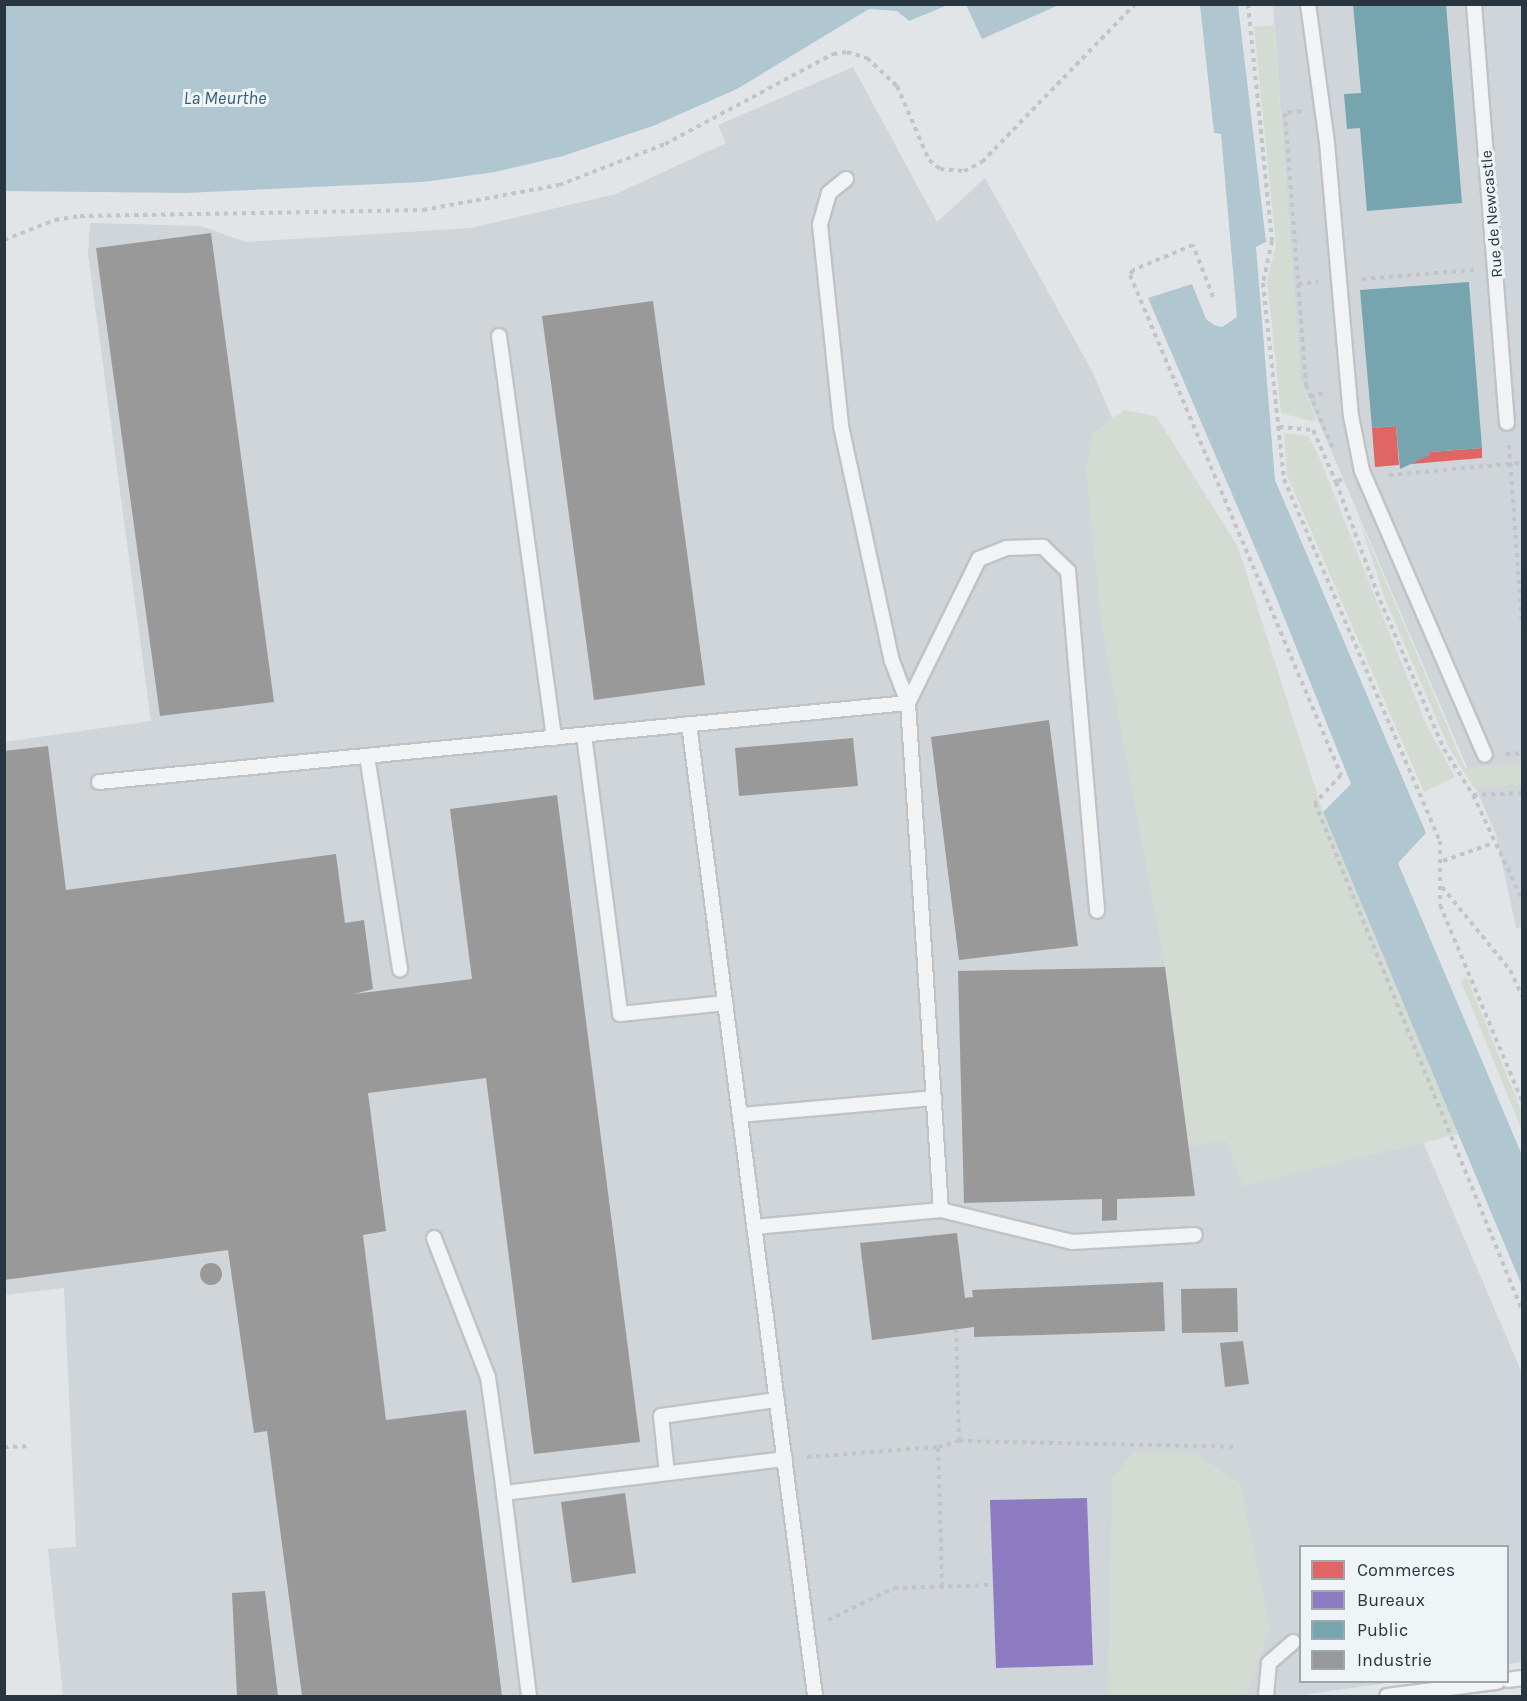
<!DOCTYPE html>
<style>
body{margin:0}
#map{position:relative;width:1527px;height:1701px;overflow:hidden;background:#e2e5e7;font-family:Karla,sans-serif}
div>[style]{position:absolute}
.built>*{inset:0;background:#d0d5da}
.green>*{inset:0;background:#d4dbd2}
.water>*{inset:0;background:#b0c7d2}
.shops>*{inset:0;background:#e06666}
.offices>*{inset:0;background:#8e7cc3}
.public>*{inset:0;background:#76a5af}
.industry>*{inset:0;background:#999}
.round{border-radius:50%}
.path>*{height:4px;margin-top:-2px;transform-origin:0;background:repeating-linear-gradient(90deg,#c1c5c7 0 4.5px,transparent 0 9px)}
.roads{filter:drop-shadow(2px 0 #c0c3c5) drop-shadow(-2px 0 #c0c3c5) drop-shadow(0 2px #c0c3c5) drop-shadow(0 -2px #c0c3c5)}
.lane>*{height:14px;margin:-7px;padding:0 7px;transform-origin:7px;border-radius:7px;background:#f1f3f4}
span{translate:-50% -50%;white-space:nowrap;text-align:center;line-height:1.15;-webkit-text-stroke:6px #eff4f6;paint-order:stroke}
.street-label{font-size:16px;color:#283640}
.water-label{font-size:18px;color:#335c74;font-style:italic}
.frame{position:absolute;inset:0;border:6px solid #283640;pointer-events:none}
.legend{position:absolute;left:1299px;top:1545px;width:210px;height:138px;box-sizing:border-box;background:#eff4f6;border:2px solid #9fa8ad;margin:0;padding:8px 10px;list-style:none;font-size:18px;color:#283640}
.legend li{display:flex;align-items:center;gap:12px;height:30px}
.legend b{width:30px;border:2px solid #9fa8ad}
</style>
<div id="map">
<div class="built">
<i style="clip-path:polygon(1273px 5px,1522px 5px,1522px 927px,1516px 928px,1496px 835px,1300px 378px)"></i>
<i style="clip-path:polygon(853px 67px,937px 222px,985px 178px,1093px 373px,1522px 1373px,1522px 1662px,1508px 1664px,1508px 1546px,1300px 1546px,1300px 1682px,1394px 1682px,1295px 1696px,63px 1696px,48px 1549px,76px 1547px,64px 1288px,5px 1295px,4px 742px,151px 721px,88px 254px,90px 223px,201px 226px,246px 242px,471px 228px,616px 194px,726px 143px,718px 125px)"></i>
</div>
<div class="green">
<i style="clip-path:polygon(1274px 25px,1300px 378px,1317px 420px,1311px 421px,1281px 413px,1267px 279px,1276px 246px,1254px 27px)"></i>
<i style="clip-path:polygon(1124px 410px,1156px 416px,1238px 547px,1323px 812px,1459px 1134px,1243px 1186px,1226px 1141px,1189px 1146px,1165px 967px,1101px 622px,1086px 470px,1093px 433px)"></i>
<i style="clip-path:polygon(1284px 433px,1308px 436px,1317px 452px,1426px 724px,1455px 777px,1424px 792px,1287px 475px)"></i>
<i style="clip-path:polygon(1358px 516px,1465px 768px,1522px 763px,1522px 785px,1474px 788px,1463px 771px,1448px 746px,1385px 599px)"></i>
<i style="clip-path:polygon(1467px 978px,1522px 1112px,1522px 1131px,1461px 981px)"></i>
<i style="clip-path:polygon(1134px 1452px,1195px 1453px,1240px 1483px,1270px 1629px,1246px 1696px,1108px 1696px,1112px 1478px)"></i>
</div>
<div class="water">
<i style="clip-path:polygon(4px 5px,5px 4px,948px 5px,909px 21px,897px 11px,869px 9px,737px 89px,653px 126px,563px 156px,495px 172px,423px 182px,186px 193px,5px 191px)"></i>
<i style="clip-path:polygon(966px 5px,1059px 5px,982px 39px)"></i>
<i style="clip-path:polygon(1200px 5px,1238px 5px,1266px 242px,1256px 247px,1275px 480px,1426px 833px,1398px 863px,1522px 1155px,1522px 1286px,1323px 812px,1351px 784px,1274px 592px,1148px 298px,1192px 284px,1206px 319px,1214px 325px,1222px 327px,1237px 317px,1221px 134px,1214px 133px)"></i>
</div>
<div class="shops">
<i style="clip-path:polygon(1396px 426px,1399px 465px,1375px 467px,1372px 428px)"></i>
<i style="clip-path:polygon(1482px 448px,1482px 458px,1411px 464px,1430px 452px)"></i>
</div>
<div class="offices">
<i style="clip-path:polygon(1087px 1498px,1093px 1665px,996px 1668px,990px 1500px)"></i>
</div>
<div class="public">
<i style="clip-path:polygon(1353px 4px,1446px 4px,1462px 203px,1367px 211px,1360px 128px,1347px 129px,1344px 94px,1361px 93px)"></i>
<i style="clip-path:polygon(1469px 282px,1482px 448px,1430px 452px,1430px 455px,1400px 469px,1396px 426px,1372px 428px,1360px 290px)"></i>
</div>
<div class="industry">
<i style="clip-path:polygon(211px 233px,274px 702px,160px 716px,96px 248px)"></i>
<i style="clip-path:polygon(653px 301px,705px 685px,594px 700px,542px 316px)"></i>
<i style="clip-path:polygon(1049px 720px,1078px 946px,959px 960px,931px 737px)"></i>
<i style="clip-path:polygon(853px 738px,858px 786px,739px 796px,735px 748px)"></i>
<i style="clip-path:polygon(48px 746px,66px 890px,336px 854px,345px 923px,364px 920px,373px 989px,354px 994px,472px 979px,450px 809px,557px 795px,640px 1442px,534px 1454px,486px 1078px,368px 1093px,386px 1231px,363px 1235px,386px 1420px,466px 1410px,502px 1696px,302px 1696px,267px 1431px,254px 1433px,228px 1250px,4px 1280px,4px 751px)"></i>
<i style="clip-path:polygon(1165px 967px,1195px 1196px,1117px 1199px,1117px 1220px,1102px 1221px,1102px 1199px,964px 1203px,958px 971px)"></i>
<i style="clip-path:polygon(957px 1233px,965px 1298px,973px 1297px,972px 1290px,1163px 1282px,1165px 1331px,974px 1337px,974px 1327px,872px 1340px,860px 1243px)"></i>
<i class="round" style="left:200px;top:1263px;width:22px;height:22px"></i>
<i style="clip-path:polygon(1237px 1288px,1238px 1332px,1182px 1333px,1181px 1289px)"></i>
<i style="clip-path:polygon(1243px 1341px,1249px 1384px,1225px 1387px,1220px 1343px)"></i>
<i style="clip-path:polygon(625px 1493px,636px 1573px,572px 1583px,561px 1502px)"></i>
<i style="clip-path:polygon(265px 1591px,278px 1696px,237px 1696px,232px 1593px)"></i>
</div>
<div class="path">
<i style="left:1248px;top:4px;width:238px;rotate:84.2deg"></i>
<i style="left:1272px;top:241px;width:43px;rotate:102.1deg"></i>
<i style="left:1263px;top:283px;width:197px;rotate:83.9deg"></i>
<i style="left:1284px;top:479px;width:394px;rotate:66.7deg"></i>
<i style="left:1440px;top:841px;width:64px;rotate:90deg"></i>
<i style="left:1440px;top:905px;width:212px;rotate:67.3deg"></i>
<i style="left:1301px;top:111px;width:16px;rotate:173deg"></i>
<i style="left:1285px;top:113px;width:273px;rotate:85.6deg"></i>
<i style="left:1306px;top:385px;width:67px;rotate:67.2deg"></i>
<i style="left:4px;top:240px;width:55px;rotate:-21.4deg"></i>
<i style="left:55px;top:220px;width:25px;rotate:-9deg"></i>
<i style="left:80px;top:216px;width:343px;rotate:-1deg"></i>
<i style="left:423px;top:210px;width:138px;rotate:-10.4deg"></i>
<i style="left:559px;top:185px;width:114px;rotate:-21.1deg"></i>
<i style="left:665px;top:144px;width:191px;rotate:-28.2deg"></i>
<i style="left:833px;top:54px;width:14px;rotate:-8deg"></i>
<i style="left:847px;top:52px;width:21px;rotate:17deg"></i>
<i style="left:867px;top:58px;width:41px;rotate:43deg"></i>
<i style="left:897px;top:86px;width:81px;rotate:66.6deg"></i>
<i style="left:929px;top:160px;width:14px;rotate:39deg"></i>
<i style="left:940px;top:169px;width:24px;rotate:5deg"></i>
<i style="left:964px;top:171px;width:20px;rotate:-27deg"></i>
<i style="left:982px;top:162px;width:220px;rotate:-45.9deg"></i>
<i style="left:1362px;top:279px;width:112px;rotate:-4.6deg"></i>
<i style="left:1298px;top:284px;width:20px;rotate:-6deg"></i>
<i style="left:1213px;top:297px;width:56px;rotate:-111deg"></i>
<i style="left:1193px;top:245px;width:65px;rotate:157.4deg"></i>
<i style="left:1133px;top:270px;width:6px;rotate:121deg"></i>
<i style="left:1130px;top:275px;width:543px;rotate:67.12deg"></i>
<i style="left:1341px;top:775px;width:38px;rotate:133deg"></i>
<i style="left:1315px;top:803px;width:548px;rotate:67.79deg"></i>
<i style="left:1310px;top:397px;width:18px;rotate:-16deg"></i>
<i style="left:1279px;top:427px;width:34px;rotate:5deg"></i>
<i style="left:1313px;top:430px;width:57px;rotate:66.1deg"></i>
<i style="left:1509px;top:445px;width:181px;rotate:85.9deg"></i>
<i style="left:1389px;top:475px;width:134px;rotate:-5.2deg"></i>
<i style="left:1342px;top:479px;width:7px;rotate:153deg"></i>
<i style="left:1336px;top:482px;width:126px;rotate:69.6deg"></i>
<i style="left:1380px;top:600px;width:162px;rotate:66.8deg"></i>
<i style="left:1444px;top:749px;width:54px;rotate:57.8deg"></i>
<i style="left:1473px;top:795px;width:115px;rotate:64.8deg"></i>
<i style="left:1506px;top:754px;width:16px;rotate:-4deg"></i>
<i style="left:1473px;top:795px;width:49px;rotate:-2.3deg"></i>
<i style="left:1443px;top:861px;width:53px;rotate:-19.8deg"></i>
<i style="left:1442px;top:887px;width:107px;rotate:50.7deg"></i>
<i style="left:1510px;top:970px;width:29px;rotate:65deg"></i>
<i style="left:959px;top:1441px;width:275px;rotate:1.2deg"></i>
<i style="left:4px;top:1447px;width:23px;rotate:-2deg"></i>
<i style="left:807px;top:1457px;width:131px;rotate:-4.4deg"></i>
<i style="left:942px;top:1587px;width:140px;rotate:-91.6deg"></i>
<i style="left:938px;top:1447px;width:22px;rotate:-16deg"></i>
<i style="left:959px;top:1441px;width:111px;rotate:-91.5deg"></i>
<i style="left:828px;top:1620px;width:73px;rotate:-25.9deg"></i>
<i style="left:894px;top:1588px;width:99px;rotate:-1.7deg"></i>
</div>
<div class="roads">
<div class="lane">
<i style="left:1308px;top:4px;width:140px;rotate:82.2deg"></i>
<i style="left:1327px;top:143px;width:274px;rotate:85deg"></i>
<i style="left:1351px;top:416px;width:56px;rotate:78.7deg"></i>
<i style="left:1362px;top:471px;width:309px;rotate:66.6deg"></i>
<i style="left:1474px;top:4px;width:420px;rotate:85.5deg"></i>
<i style="left:846px;top:179px;width:22px;rotate:141deg"></i>
<i style="left:829px;top:193px;width:33px;rotate:106deg"></i>
<i style="left:820px;top:225px;width:202px;rotate:84deg"></i>
<i style="left:841px;top:426px;width:240px;rotate:77.8deg"></i>
<i style="left:892px;top:661px;width:45px;rotate:69.1deg"></i>
<i style="left:499px;top:336px;width:406px;rotate:82.2deg"></i>
<i style="left:908px;top:703px;width:161px;rotate:-63.8deg"></i>
<i style="left:979px;top:559px;width:29px;rotate:-22deg"></i>
<i style="left:1006px;top:548px;width:37px;rotate:-2deg"></i>
<i style="left:1043px;top:547px;width:35px;rotate:44deg"></i>
<i style="left:1068px;top:571px;width:341px;rotate:85.1deg"></i>
<i style="left:689px;top:724px;width:980px;rotate:82.61deg"></i>
<i style="left:584px;top:735px;width:281px;rotate:82.6deg"></i>
<i style="left:620px;top:1014px;width:106px;rotate:-6deg"></i>
<i style="left:367px;top:756px;width:216px;rotate:81.2deg"></i>
<i style="left:99px;top:782px;width:813px;rotate:-5.58deg"></i>
<i style="left:908px;top:703px;width:508px;rotate:86.28deg"></i>
<i style="left:740px;top:1115px;width:195px;rotate:-5deg"></i>
<i style="left:754px;top:1227px;width:188px;rotate:-5.2deg"></i>
<i style="left:941px;top:1210px;width:135px;rotate:13.7deg"></i>
<i style="left:1072px;top:1242px;width:123px;rotate:-3.3deg"></i>
<i style="left:434px;top:1238px;width:149px;rotate:68.8deg"></i>
<i style="left:488px;top:1377px;width:117px;rotate:82.1deg"></i>
<i style="left:504px;top:1493px;width:283px;rotate:-6.9deg"></i>
<i style="left:667px;top:1473px;width:57px;rotate:-96deg"></i>
<i style="left:661px;top:1416px;width:117px;rotate:-7.9deg"></i>
<i style="left:504px;top:1493px;width:205px;rotate:83deg"></i>
<i style="left:1508px;top:1680px;width:14px;rotate:-8deg"></i>
<i style="left:1266px;top:1696px;width:33px;rotate:-85deg"></i>
<i style="left:1269px;top:1663px;width:32px;rotate:-41deg"></i>
<i style="left:1387px;top:1696px;width:111px;rotate:-7.3deg"></i>
</div>
</div>
<div class="street-label">
<span style="left:1492px;top:214px;rotate:-95deg">Rue de Newcastle</span>
</div>
<div class="water-label">
<span style="left:225px;top:98px">La Meurthe</span>
</div>
<div class="frame"></div>
<ul class="legend">
<li><b style="height:16px;background:#e06666"></b>Commerces</li>
<li><b style="height:16px;background:#8e7cc3"></b>Bureaux</li>
<li><b style="height:16px;background:#76a5af"></b>Public</li>
<li><b style="height:16px;background:#999"></b>Industrie</li>
</ul>
</div>
